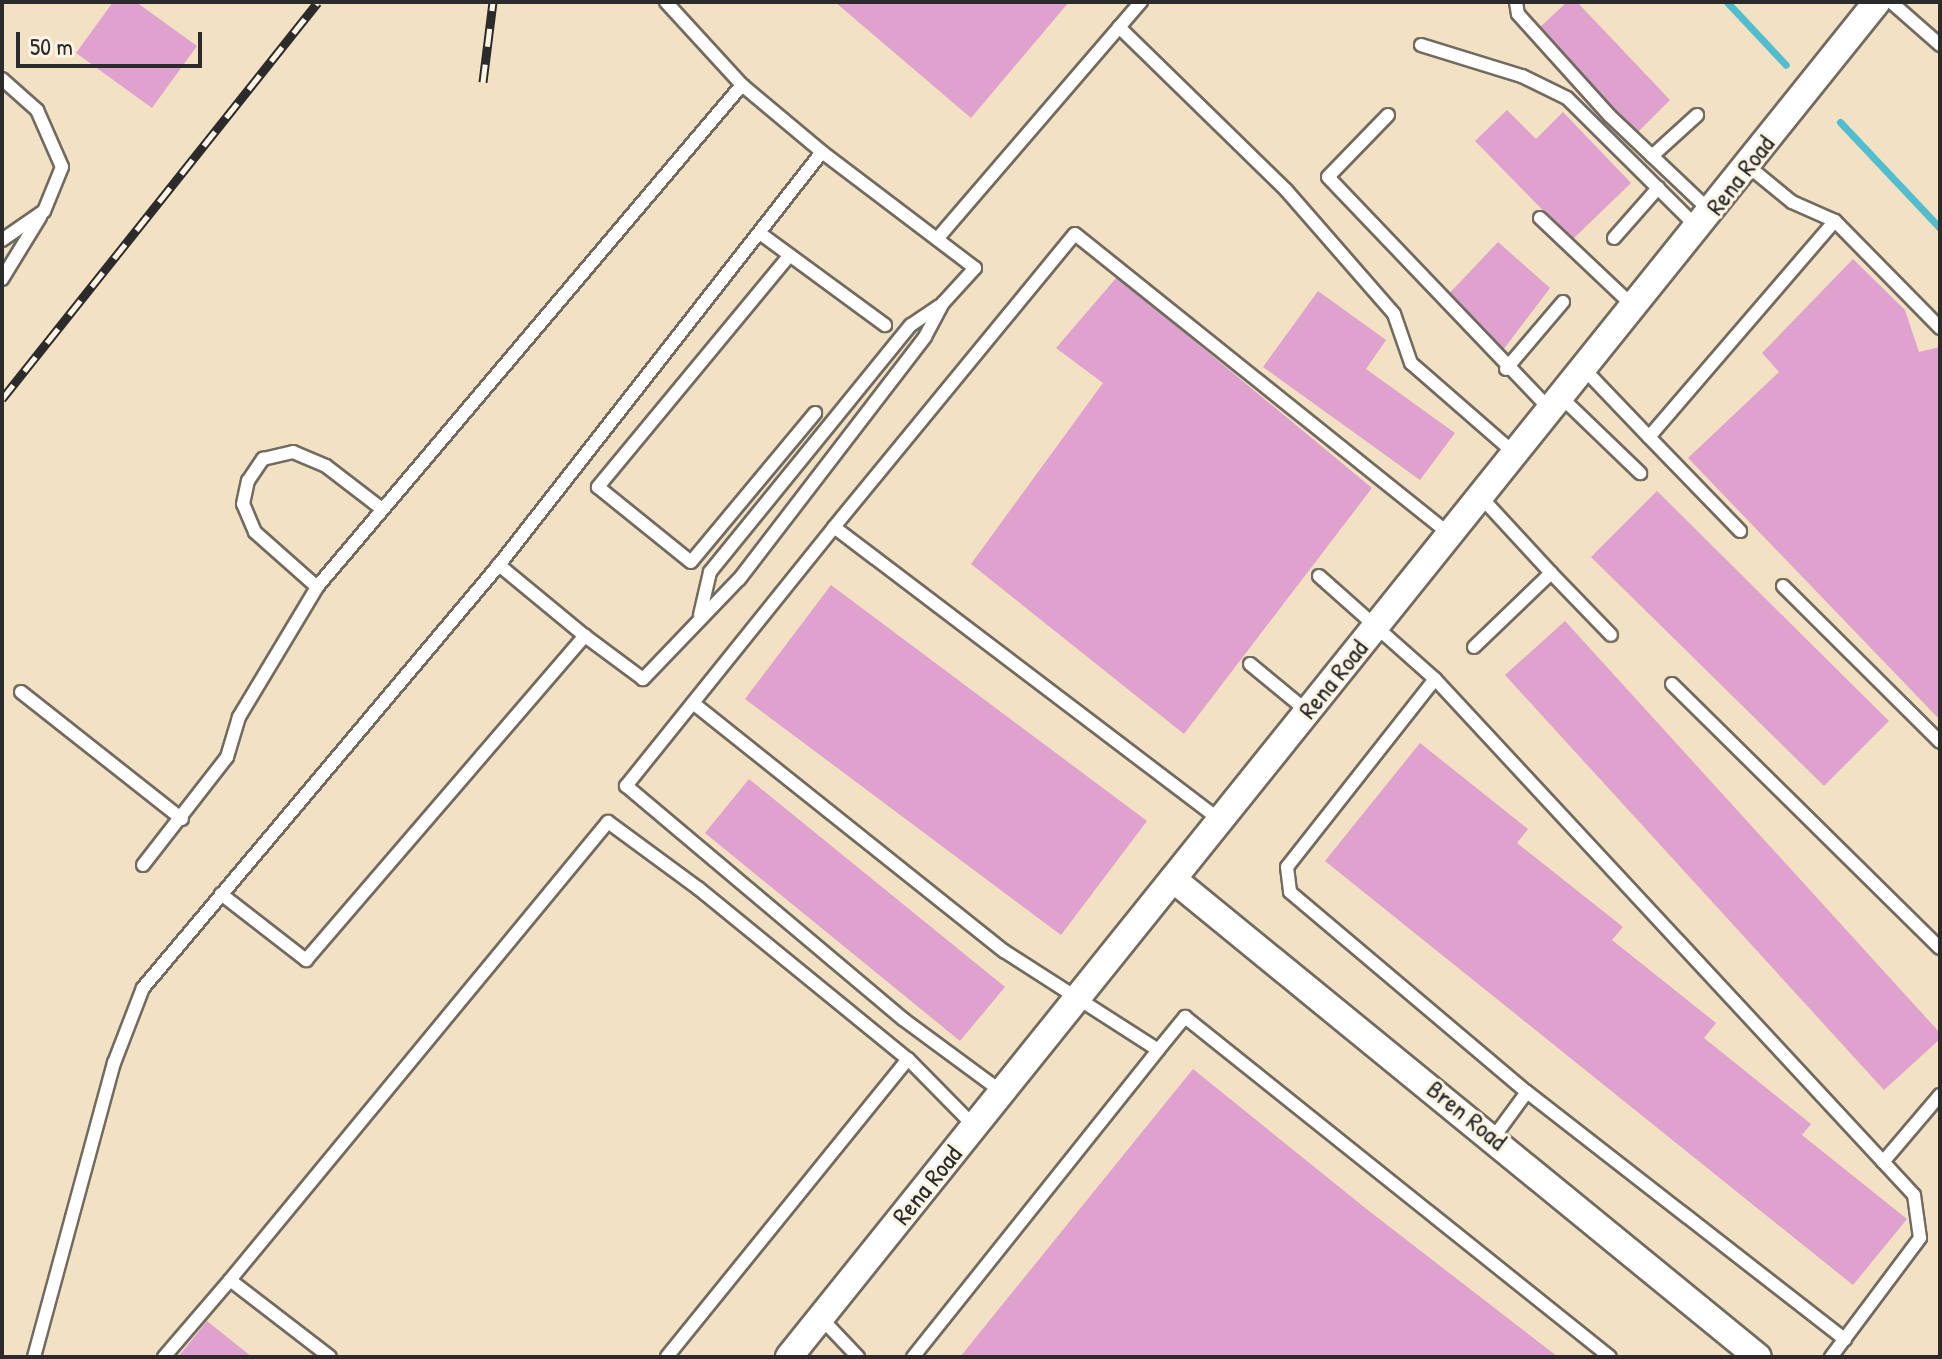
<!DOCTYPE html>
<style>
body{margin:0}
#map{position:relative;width:1942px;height:1359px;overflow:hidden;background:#f3e1c3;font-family:"Patrick Hand",sans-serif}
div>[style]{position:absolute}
.stream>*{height:7px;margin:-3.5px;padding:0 3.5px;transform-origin:3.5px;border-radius:3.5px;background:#52bdce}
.building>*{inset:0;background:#dfa1cd}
.roads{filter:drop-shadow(2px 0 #716b60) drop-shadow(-2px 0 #716b60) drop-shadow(0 2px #716b60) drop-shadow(0 -2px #716b60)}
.service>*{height:12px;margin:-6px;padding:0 6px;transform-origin:6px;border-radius:6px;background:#fff}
.minor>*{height:26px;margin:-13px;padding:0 13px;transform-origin:13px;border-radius:13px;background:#fff}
.rail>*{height:9px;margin-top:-4.5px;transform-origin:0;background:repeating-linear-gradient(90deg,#fcf5e5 0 18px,#2b2b2b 0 36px);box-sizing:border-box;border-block:2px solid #2b2b2b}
span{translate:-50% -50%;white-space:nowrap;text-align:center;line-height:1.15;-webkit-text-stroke:6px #fcf5e5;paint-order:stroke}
.street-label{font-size:26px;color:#2b2b2b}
.frame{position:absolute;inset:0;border:4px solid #2b2b2b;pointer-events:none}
.scale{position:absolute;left:16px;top:32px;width:186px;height:36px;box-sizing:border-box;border:4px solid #2b2b2b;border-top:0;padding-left:10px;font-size:24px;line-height:28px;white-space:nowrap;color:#2b2b2b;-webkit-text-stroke:6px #fcf5e5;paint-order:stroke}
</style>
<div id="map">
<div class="stream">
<i style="left:1727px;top:2px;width:86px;rotate:46.9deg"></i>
<i style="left:1840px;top:122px;width:146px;rotate:46.7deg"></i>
</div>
<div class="building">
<i style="clip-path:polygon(113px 2px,136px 2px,197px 46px,152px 108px,76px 53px)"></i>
<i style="clip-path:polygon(835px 2px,1069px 2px,971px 118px)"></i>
<i style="clip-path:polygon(1567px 2px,1577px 2px,1670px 100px,1637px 133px,1538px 29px)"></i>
<i style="clip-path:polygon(1507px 110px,1536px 139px,1563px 112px,1631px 183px,1572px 240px,1475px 141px)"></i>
<i style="clip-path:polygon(1498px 242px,1550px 288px,1503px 350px,1444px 299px)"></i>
<i style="clip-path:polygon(1853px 259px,1905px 310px,1919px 352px,1940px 347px,1940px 720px,1688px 458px,1779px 372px,1762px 353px)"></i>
<i style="clip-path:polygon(1117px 277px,1372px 488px,1184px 734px,971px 564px,1103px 383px,1056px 348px)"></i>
<i style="clip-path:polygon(1318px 291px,1386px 340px,1366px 369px,1455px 433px,1420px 480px,1263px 367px)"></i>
<i style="clip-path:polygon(1657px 491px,1889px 721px,1824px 786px,1591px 557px)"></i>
<i style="clip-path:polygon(831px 585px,1147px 821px,1061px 935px,745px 699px)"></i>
<i style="clip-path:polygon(1565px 621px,1940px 1033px,1940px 1039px,1884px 1090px,1505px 675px)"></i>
<i style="clip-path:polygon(1420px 743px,1528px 829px,1517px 843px,1623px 927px,1612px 940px,1716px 1023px,1704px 1038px,1811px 1124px,1802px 1135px,1907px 1219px,1853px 1285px,1325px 861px)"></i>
<i style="clip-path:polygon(749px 779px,1005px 987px,960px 1041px,705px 833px)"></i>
<i style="clip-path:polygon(1193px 1069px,1369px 1211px,1558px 1357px,960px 1357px)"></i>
<i style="clip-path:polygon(207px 1321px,252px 1357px,178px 1357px)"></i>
</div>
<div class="roads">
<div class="service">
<i style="left:666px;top:2px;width:113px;rotate:47.5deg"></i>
<i style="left:742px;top:85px;width:104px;rotate:39.9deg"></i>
<i style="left:1516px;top:2px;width:12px;rotate:81deg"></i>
<i style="left:1518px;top:14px;width:137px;rotate:48deg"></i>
<i style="left:1610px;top:116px;width:139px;rotate:43.5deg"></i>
<i style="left:1891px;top:2px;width:65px;rotate:41.3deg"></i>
<i style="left:1119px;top:27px;width:233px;rotate:44.3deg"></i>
<i style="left:1286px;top:190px;width:164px;rotate:48.9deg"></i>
<i style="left:1394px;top:314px;width:52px;rotate:70.9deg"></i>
<i style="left:1411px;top:363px;width:137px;rotate:41.1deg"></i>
<i style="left:1421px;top:45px;width:106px;rotate:17.1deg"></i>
<i style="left:1522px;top:76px;width:50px;rotate:26.1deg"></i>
<i style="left:1567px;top:98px;width:185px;rotate:44.8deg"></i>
<i style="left:2px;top:79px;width:47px;rotate:41.5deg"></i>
<i style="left:37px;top:110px;width:62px;rotate:66.3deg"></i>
<i style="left:62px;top:167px;width:48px;rotate:112.2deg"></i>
<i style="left:44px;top:211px;width:51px;rotate:145.4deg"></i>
<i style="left:1388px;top:115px;width:86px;rotate:134.1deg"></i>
<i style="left:1328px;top:177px;width:321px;rotate:46.3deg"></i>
<i style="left:1652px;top:156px;width:61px;rotate:-42.3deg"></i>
<i style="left:1748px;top:166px;width:57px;rotate:39.3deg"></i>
<i style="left:1792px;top:202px;width:47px;rotate:23.8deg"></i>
<i style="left:1540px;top:218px;width:129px;rotate:43.4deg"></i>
<i style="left:761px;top:234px;width:154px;rotate:36.3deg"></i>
<i style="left:1614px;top:238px;width:67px;rotate:-48.7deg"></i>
<i style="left:937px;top:239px;width:313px;rotate:-49.3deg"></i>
<i style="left:789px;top:256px;width:300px;rotate:129.6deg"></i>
<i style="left:598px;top:487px;width:119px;rotate:38.9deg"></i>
<i style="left:691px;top:562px;width:194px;rotate:-50.2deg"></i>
<i style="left:2px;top:279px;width:73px;rotate:-58.5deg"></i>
<i style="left:1506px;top:369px;width:88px;rotate:-49.6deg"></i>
<i style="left:1585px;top:370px;width:93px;rotate:46.3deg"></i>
<i style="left:1649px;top:437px;width:285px;rotate:-49.3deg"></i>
<i style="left:1835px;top:221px;width:150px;rotate:45.5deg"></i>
<i style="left:1561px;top:397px;width:110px;rotate:43.9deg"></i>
<i style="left:1649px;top:437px;width:131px;rotate:45.9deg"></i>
<i style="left:834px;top:527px;width:379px;rotate:-50.6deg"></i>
<i style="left:1075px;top:234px;width:480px;rotate:38.7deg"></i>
<i style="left:1551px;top:573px;width:86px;rotate:45.9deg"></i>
<i style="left:1319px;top:576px;width:155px;rotate:41.6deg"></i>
<i style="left:1435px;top:679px;width:704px;rotate:47.13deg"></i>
<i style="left:1914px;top:1195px;width:43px;rotate:82.1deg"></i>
<i style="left:1920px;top:1238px;width:149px;rotate:126.8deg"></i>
<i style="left:1783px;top:586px;width:221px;rotate:44.8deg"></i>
<i style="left:317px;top:587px;width:83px;rotate:-138.4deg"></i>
<i style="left:255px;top:532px;width:30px;rotate:-113deg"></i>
<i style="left:243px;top:504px;width:24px;rotate:-78deg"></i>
<i style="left:248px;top:481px;width:27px;rotate:-56deg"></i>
<i style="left:263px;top:459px;width:31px;rotate:-13deg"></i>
<i style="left:293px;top:452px;width:36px;rotate:23deg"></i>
<i style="left:326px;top:466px;width:71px;rotate:37.5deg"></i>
<i style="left:700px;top:615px;width:44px;rotate:-76.9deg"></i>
<i style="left:710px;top:572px;width:318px;rotate:-50.9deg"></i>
<i style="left:911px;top:325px;width:34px;rotate:-34deg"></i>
<i style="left:1474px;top:647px;width:107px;rotate:-43.9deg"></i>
<i style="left:1551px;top:573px;width:105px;rotate:-132.7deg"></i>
<i style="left:1250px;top:664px;width:74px;rotate:39.5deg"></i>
<i style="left:1435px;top:679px;width:239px;rotate:128.2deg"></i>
<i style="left:1287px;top:867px;width:25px;rotate:83deg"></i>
<i style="left:1290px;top:892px;width:310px;rotate:40.2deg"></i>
<i style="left:1527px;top:1092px;width:56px;rotate:126.3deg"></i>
<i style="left:1672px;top:684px;width:376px;rotate:44.6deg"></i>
<i style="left:21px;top:692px;width:205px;rotate:38.3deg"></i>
<i style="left:693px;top:703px;width:398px;rotate:38.6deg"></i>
<i style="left:1004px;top:951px;width:183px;rotate:32.7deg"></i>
<i style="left:1158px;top:1050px;width:43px;rotate:-50.7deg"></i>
<i style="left:1185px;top:1017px;width:544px;rotate:38.66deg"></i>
<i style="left:143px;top:865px;width:137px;rotate:-52.1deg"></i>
<i style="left:227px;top:757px;width:42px;rotate:-73.3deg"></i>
<i style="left:239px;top:717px;width:152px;rotate:-59deg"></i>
<i style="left:317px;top:587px;width:658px;rotate:-49.75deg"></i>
<i style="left:221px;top:894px;width:108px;rotate:37.8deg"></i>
<i style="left:306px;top:960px;width:428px;rotate:-49.3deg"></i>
<i style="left:585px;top:636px;width:112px;rotate:-140.5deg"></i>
<i style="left:908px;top:1059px;width:94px;rotate:45.4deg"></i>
<i style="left:1002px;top:1092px;width:123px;rotate:-143.6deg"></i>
<i style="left:903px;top:1019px;width:362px;rotate:-139.9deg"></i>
<i style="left:626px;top:786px;width:332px;rotate:-51.2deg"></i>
<i style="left:834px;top:527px;width:485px;rotate:37.2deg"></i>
<i style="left:1527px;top:1092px;width:403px;rotate:37.9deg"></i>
<i style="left:1883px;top:1162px;width:88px;rotate:-49.6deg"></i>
<i style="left:230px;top:1280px;width:594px;rotate:-50.47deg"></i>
<i style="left:608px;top:822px;width:112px;rotate:36.3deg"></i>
<i style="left:698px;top:888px;width:271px;rotate:39.2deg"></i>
<i style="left:908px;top:1059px;width:383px;rotate:129deg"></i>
<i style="left:821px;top:1318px;width:54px;rotate:46.5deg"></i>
<i style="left:34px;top:1357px;width:305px;rotate:-74.8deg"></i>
<i style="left:114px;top:1063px;width:80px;rotate:-68.9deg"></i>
<i style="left:143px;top:988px;width:553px;rotate:-49.92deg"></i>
<i style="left:499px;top:565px;width:524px;rotate:-51.97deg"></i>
<i style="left:822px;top:152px;width:192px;rotate:37.2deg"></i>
<i style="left:975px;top:268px;width:47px;rotate:132.4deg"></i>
<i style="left:943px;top:303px;width:38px;rotate:118deg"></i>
<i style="left:925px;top:337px;width:305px;rotate:127.5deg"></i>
<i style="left:739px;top:579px;width:139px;rotate:133.8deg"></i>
<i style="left:643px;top:679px;width:72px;rotate:-143.4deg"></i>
<i style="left:164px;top:1357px;width:101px;rotate:-49.4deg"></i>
<i style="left:230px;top:1280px;width:126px;rotate:37.6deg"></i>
<i style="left:913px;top:1357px;width:393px;rotate:-51.4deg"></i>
</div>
<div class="minor">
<i style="left:1173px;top:879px;width:755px;rotate:39.25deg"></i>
<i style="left:789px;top:1357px;width:1738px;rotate:-51.24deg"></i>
</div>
</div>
<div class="rail">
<i style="left:483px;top:82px;width:81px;rotate:-82.9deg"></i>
<i style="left:2px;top:399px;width:507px;rotate:-51.48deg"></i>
</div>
<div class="street-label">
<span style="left:1740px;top:175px;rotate:-52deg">Rena Road</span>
<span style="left:1333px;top:679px;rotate:-51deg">Rena Road</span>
<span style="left:1467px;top:1115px;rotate:39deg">Bren Road</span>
<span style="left:927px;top:1185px;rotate:-51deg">Rena Road</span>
</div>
<div class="frame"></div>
<div class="scale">50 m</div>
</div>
